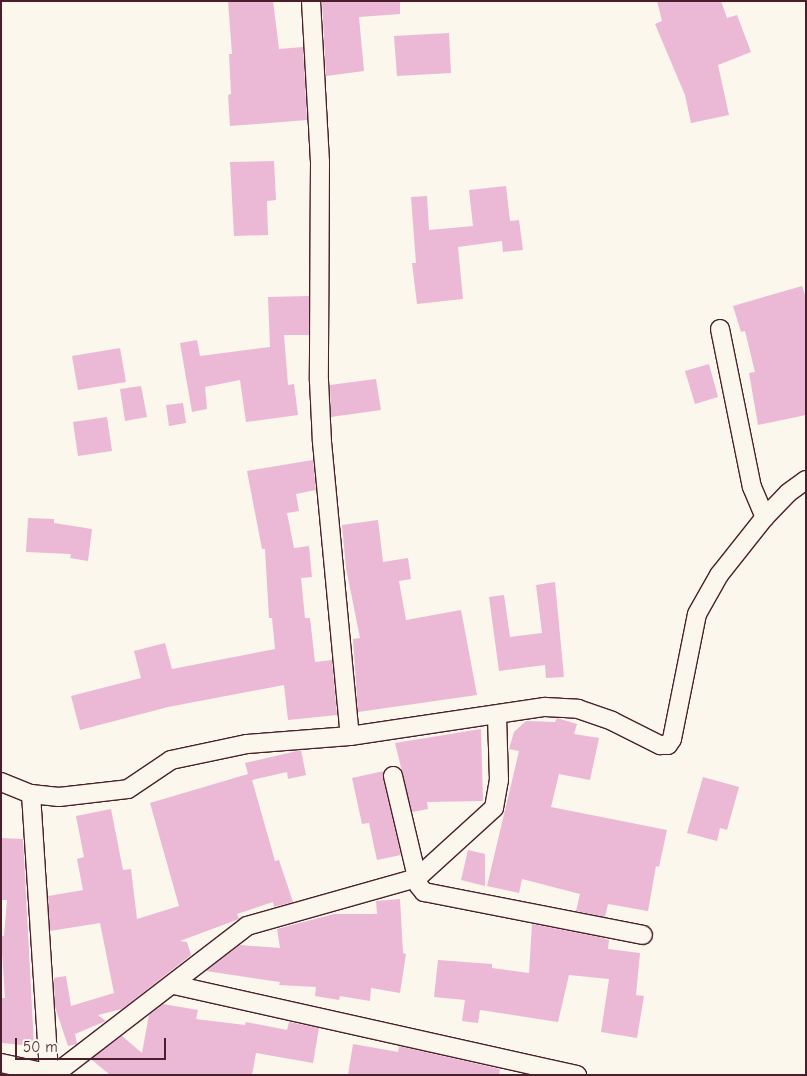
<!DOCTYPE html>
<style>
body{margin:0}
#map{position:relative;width:807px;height:1076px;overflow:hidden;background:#fbf7ec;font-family:"Comic Neue",sans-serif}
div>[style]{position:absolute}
.building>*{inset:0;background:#ebb8d6}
.roads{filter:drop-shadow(1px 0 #4a1f2b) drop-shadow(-1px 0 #4a1f2b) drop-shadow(0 1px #4a1f2b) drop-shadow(0 -1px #4a1f2b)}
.street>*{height:18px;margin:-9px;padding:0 9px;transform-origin:9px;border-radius:9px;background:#fbf7ec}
span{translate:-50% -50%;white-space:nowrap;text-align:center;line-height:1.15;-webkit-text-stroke:4.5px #fbf7ec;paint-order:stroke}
.frame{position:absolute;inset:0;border:2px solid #4a1f2b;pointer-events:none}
.scale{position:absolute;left:15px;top:1038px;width:151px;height:22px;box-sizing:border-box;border:2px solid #4a1f2b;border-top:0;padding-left:6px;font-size:15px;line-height:18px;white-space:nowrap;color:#4a1f2b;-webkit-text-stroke:4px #fbf7ec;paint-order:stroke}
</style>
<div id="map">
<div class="building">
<i style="clip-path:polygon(228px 1px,273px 1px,279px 49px,303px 47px,307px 120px,230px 126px,228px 95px,231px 94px,229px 54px,232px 54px)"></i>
<i style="clip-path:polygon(322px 1px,400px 1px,400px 14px,359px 17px,364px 71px,326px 76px)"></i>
<i style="clip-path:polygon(657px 1px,721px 1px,727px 18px,737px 15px,751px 52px,718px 65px,729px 115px,691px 123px,685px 95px,655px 24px,662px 21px)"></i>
<i style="clip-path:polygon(449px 33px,451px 73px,397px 76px,394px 36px)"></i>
<i style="clip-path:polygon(274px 161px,276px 200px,267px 201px,268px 235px,234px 236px,230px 162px)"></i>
<i style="clip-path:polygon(506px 186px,510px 221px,519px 220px,523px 250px,503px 252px,502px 241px,458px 247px,463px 299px,417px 304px,412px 263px,416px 263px,411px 197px,427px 196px,429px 230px,473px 226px,469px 190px)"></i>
<i style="clip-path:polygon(802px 286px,806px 298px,806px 415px,758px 425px,749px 373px,755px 372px,745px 331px,741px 332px,733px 306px)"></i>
<i style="clip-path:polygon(309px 296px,309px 335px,284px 335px,288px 385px,294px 384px,298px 415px,246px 422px,240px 380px,205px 387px,207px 409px,192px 412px,180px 343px,197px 340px,200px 356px,270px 347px,268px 297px)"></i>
<i style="clip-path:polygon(120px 348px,126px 382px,78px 390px,72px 356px)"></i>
<i style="clip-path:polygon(709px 364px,718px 397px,695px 404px,685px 371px)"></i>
<i style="clip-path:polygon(376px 379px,381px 410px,331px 417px,330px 385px)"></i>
<i style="clip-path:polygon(141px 386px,147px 417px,125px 421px,120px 389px)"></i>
<i style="clip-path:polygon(183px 403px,186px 423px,169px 426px,166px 405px)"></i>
<i style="clip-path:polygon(107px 417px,112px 451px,78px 456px,73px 422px)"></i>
<i style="clip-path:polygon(313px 460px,316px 490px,296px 494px,299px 511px,287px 513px,294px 548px,309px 546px,312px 577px,301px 578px,305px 618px,310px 618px,315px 662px,332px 660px,337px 715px,288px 720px,284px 685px,168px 707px,80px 730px,71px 696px,141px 678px,134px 651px,165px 643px,172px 669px,275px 649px,272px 618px,269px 618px,265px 549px,262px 549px,247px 471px)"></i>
<i style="clip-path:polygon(28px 518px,54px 519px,54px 523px,92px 529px,88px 561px,70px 558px,71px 554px,26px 552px)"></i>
<i style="clip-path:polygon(378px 520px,383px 562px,408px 558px,411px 579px,399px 581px,406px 620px,461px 610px,477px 695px,358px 712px,353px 639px,360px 638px,346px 568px,342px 525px)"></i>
<i style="clip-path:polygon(555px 582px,564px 677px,546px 678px,545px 665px,499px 671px,489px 597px,504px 595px,510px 637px,542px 633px,536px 585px)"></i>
<i style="clip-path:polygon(557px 718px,577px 724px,574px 734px,599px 738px,590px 780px,559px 774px,551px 807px,667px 830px,659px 867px,656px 866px,648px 911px,608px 904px,605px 917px,576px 911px,580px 894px,522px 879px,519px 893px,487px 886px,519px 751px,509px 749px,514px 732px,526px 721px,555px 722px)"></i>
<i style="clip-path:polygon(481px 729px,483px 801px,427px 802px,428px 809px,412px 812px,395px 743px)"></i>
<i style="clip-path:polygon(301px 750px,306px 775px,288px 779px,287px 772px,252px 780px,275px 861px,279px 860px,293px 902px,274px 907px,273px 902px,237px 914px,239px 919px,180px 941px,187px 942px,191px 955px,122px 1009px,98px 1015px,106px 1021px,75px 1034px,77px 1044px,68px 1046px,55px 1007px,54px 978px,66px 976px,71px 1006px,114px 993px,100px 923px,50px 931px,48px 896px,83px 890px,77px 859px,84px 857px,76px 816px,111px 809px,123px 870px,131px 869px,137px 919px,179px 906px,150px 803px,248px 774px,245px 763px)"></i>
<i style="clip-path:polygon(384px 771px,383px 778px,401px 855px,377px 860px,369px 823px,362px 824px,352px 778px)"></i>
<i style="clip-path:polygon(703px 777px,739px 787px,727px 830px,720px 828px,717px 841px,687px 833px)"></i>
<i style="clip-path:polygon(1px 838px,23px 839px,34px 1046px,1px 1043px,1px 998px,5px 998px,1px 936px,4px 936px,7px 900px,1px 900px)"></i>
<i style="clip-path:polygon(468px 850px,485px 854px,485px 886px,461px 880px)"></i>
<i style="clip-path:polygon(400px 899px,403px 953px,406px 954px,400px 993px,371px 988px,370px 1001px,340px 996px,339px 1000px,315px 996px,316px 987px,279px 985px,280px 982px,206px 971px,240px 945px,280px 948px,277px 929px,334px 914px,377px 914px,376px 901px)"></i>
<i style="clip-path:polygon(532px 924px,599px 937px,609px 940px,608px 949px,640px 953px,636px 995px,644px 996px,637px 1038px,601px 1032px,609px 979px,569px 975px,558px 1022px,480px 1010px,478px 1023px,462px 1021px,465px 1000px,434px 997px,438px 960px,492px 964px,492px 968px,529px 973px)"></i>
<i style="clip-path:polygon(163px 1004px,198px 1010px,196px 1019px,245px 1025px,246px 1022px,287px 1030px,289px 1022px,319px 1028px,313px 1063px,256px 1053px,252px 1075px,110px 1075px,91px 1059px,122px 1036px,142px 1053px,149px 1015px)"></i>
<i style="clip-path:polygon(353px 1044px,398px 1052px,399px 1046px,500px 1069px,499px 1075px,348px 1075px)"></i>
</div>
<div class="roads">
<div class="street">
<i style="left:311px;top:1px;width:161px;rotate:86.8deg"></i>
<i style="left:320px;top:162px;width:219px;rotate:90.3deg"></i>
<i style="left:319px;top:381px;width:61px;rotate:87.2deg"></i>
<i style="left:322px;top:442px;width:295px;rotate:84.6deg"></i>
<i style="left:720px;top:329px;width:161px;rotate:78.6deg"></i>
<i style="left:752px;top:487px;width:33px;rotate:67deg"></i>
<i style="left:393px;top:776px;width:113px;rotate:76.7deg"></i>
<i style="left:419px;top:886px;width:8px;rotate:50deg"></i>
<i style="left:424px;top:892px;width:223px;rotate:11.1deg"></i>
<i style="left:1px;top:782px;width:32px;rotate:22deg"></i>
<i style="left:31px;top:794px;width:28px;rotate:6deg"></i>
<i style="left:59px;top:797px;width:69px;rotate:-6.6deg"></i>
<i style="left:128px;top:789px;width:52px;rotate:-34deg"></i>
<i style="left:171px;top:760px;width:78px;rotate:-11.9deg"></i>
<i style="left:247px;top:744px;width:103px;rotate:-4.4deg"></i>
<i style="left:350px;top:736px;width:197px;rotate:-8.5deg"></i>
<i style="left:545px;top:707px;width:33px;rotate:3deg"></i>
<i style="left:578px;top:709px;width:36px;rotate:19deg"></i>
<i style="left:612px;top:721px;width:54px;rotate:26.6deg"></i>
<i style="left:660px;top:745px;width:8px"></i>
<i style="left:668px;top:745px;width:7px;rotate:-56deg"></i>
<i style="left:672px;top:739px;width:127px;rotate:-78.7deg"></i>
<i style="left:697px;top:614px;width:45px;rotate:-60.6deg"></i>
<i style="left:719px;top:575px;width:74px;rotate:-51.6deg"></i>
<i style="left:765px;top:517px;width:33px;rotate:-46deg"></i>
<i style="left:788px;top:493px;width:22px;rotate:-36deg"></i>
<i style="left:31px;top:794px;width:281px;rotate:86.3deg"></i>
<i style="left:174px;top:985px;width:413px;rotate:12.6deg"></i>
<i style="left:1px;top:1063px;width:55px;rotate:12.5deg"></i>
<i style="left:55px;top:1074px;width:242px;rotate:-37.6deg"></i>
<i style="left:247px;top:926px;width:177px;rotate:-15.8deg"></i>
<i style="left:417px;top:878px;width:104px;rotate:-42.3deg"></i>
<i style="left:494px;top:808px;width:28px;rotate:-80deg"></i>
<i style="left:499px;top:780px;width:65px;rotate:-91.8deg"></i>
</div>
</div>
<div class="frame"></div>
<div class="scale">50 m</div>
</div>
